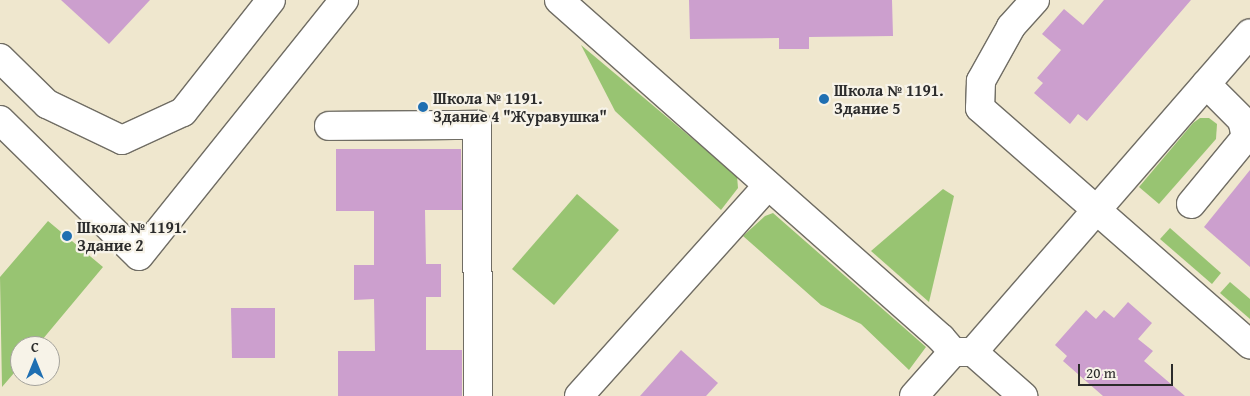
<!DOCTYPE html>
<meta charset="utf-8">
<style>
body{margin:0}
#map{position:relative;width:1250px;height:396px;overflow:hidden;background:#efe7ce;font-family:"Gentium Book Plus",serif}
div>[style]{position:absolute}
.green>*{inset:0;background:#98c472}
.building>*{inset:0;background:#cc9fce}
.roads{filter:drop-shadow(1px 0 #706d64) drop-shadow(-1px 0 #706d64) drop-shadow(0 1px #706d64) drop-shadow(0 -1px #706d64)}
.minor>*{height:28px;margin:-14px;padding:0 14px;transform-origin:14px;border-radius:14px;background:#fff}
.dots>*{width:14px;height:14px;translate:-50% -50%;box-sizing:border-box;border:2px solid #f7f3e8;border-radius:50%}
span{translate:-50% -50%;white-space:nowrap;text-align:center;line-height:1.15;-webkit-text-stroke:4.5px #f7f3e8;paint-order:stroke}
.poi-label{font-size:16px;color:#2b2b2b;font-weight:700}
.left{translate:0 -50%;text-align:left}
.north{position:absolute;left:10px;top:336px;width:50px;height:50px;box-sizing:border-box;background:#f7f3e8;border:1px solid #a5a39c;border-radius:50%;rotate:0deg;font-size:14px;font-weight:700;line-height:20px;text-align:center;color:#2b2b2b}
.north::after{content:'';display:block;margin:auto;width:18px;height:22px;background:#1f6fb2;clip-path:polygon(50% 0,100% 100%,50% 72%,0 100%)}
.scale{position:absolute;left:1078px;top:364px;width:95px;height:22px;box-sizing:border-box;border:2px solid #2b2b2b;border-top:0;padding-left:6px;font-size:15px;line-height:18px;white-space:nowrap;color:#2b2b2b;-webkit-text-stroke:4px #f7f3e8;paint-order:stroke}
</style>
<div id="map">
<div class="green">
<i style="clip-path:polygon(581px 45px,737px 176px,738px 188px,721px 210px,615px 111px)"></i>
<i style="clip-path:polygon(1200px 118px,1209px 118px,1217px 124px,1216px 139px,1159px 204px,1139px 187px,1193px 123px)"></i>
<i style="clip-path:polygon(943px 189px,954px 196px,929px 302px,871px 251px)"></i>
<i style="clip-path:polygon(577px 194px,619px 230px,554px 305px,512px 269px)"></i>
<i style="clip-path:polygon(773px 213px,926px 347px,909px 370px,861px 324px,821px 305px,743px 236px,765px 216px)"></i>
<i style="clip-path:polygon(48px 221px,103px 267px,37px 346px,20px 346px,20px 366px,2px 387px,0 277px)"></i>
<i style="clip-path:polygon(1170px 228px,1221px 273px,1212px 284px,1160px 239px)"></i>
<i style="clip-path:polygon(1230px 282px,1250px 299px,1250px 319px,1220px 293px)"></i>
</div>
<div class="building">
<i style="clip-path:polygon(61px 0,150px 0,109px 44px)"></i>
<i style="clip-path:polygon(689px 0,892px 0,893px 36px,809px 37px,809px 49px,779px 49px,779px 38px,690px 39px)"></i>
<i style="clip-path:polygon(1104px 0,1191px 0,1087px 121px,1078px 114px,1070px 124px,1034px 93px,1043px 83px,1037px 78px,1061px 50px,1042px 34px,1064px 9px,1083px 25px)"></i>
<i style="clip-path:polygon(336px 149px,461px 149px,462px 210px,425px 210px,426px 264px,441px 264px,441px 297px,426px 297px,426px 350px,462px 350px,462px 396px,338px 396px,338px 351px,375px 351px,374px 299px,354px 300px,354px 265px,374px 265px,374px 211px,336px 211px)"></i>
<i style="clip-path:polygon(1250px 170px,1250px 267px,1204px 227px)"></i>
<i style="clip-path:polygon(1128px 302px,1152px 323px,1138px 339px,1153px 351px,1144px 361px,1185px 396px,1103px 396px,1063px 361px,1067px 356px,1055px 345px,1086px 310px,1096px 319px,1104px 310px,1114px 318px)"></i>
<i style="clip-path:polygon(231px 308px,275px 308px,275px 358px,232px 358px)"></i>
<i style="clip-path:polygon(681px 350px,718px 383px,706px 396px,640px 396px)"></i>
</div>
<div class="roads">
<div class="minor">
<i style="left:559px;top:0;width:510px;rotate:41.5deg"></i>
<i style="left:941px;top:338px;width:18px;rotate:49deg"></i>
<i style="left:1035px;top:0;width:36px;rotate:132deg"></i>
<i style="left:1011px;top:27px;width:62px;rotate:119.1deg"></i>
<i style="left:981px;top:81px;width:27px;rotate:92deg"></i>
<i style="left:980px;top:108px;width:359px;rotate:41.2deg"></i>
<i style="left:0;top:58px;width:66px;rotate:44.4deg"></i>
<i style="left:47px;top:104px;width:83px;rotate:25.6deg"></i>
<i style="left:122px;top:140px;width:67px;rotate:-24.7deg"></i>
<i style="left:183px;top:112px;width:142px;rotate:-51.8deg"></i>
<i style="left:0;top:120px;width:194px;rotate:44.4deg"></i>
<i style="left:139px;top:256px;width:328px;rotate:-51.3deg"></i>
<i style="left:329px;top:126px;width:148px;rotate:-0.4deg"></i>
<i style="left:477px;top:125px;width:271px;rotate:89.8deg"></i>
<i style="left:1191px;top:204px;width:87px;rotate:-50.6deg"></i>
<i style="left:1246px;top:137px;width:17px;rotate:-103deg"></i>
<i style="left:1242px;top:120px;width:51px;rotate:-135deg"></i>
<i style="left:973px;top:352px;width:67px;rotate:41.3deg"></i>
<i style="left:579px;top:396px;width:283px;rotate:-48.1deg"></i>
<i style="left:914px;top:396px;width:59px;rotate:-48.4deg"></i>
<i style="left:953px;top:352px;width:20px"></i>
<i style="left:973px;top:352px;width:422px;rotate:-49deg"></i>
</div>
</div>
<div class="dots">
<i style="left:824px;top:99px;background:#1f6fb2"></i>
<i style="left:423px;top:107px;background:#1f6fb2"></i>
<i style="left:67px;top:236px;background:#1f6fb2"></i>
</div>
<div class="poi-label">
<span class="left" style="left:834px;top:99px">Школа № 1191.<br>Здание 5</span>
<span class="left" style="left:433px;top:107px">Школа № 1191.<br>Здание 4 "Журавушка"</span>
<span class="left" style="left:77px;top:236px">Школа № 1191.<br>Здание 2</span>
</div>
<div class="north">С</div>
<div class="scale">20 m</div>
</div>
